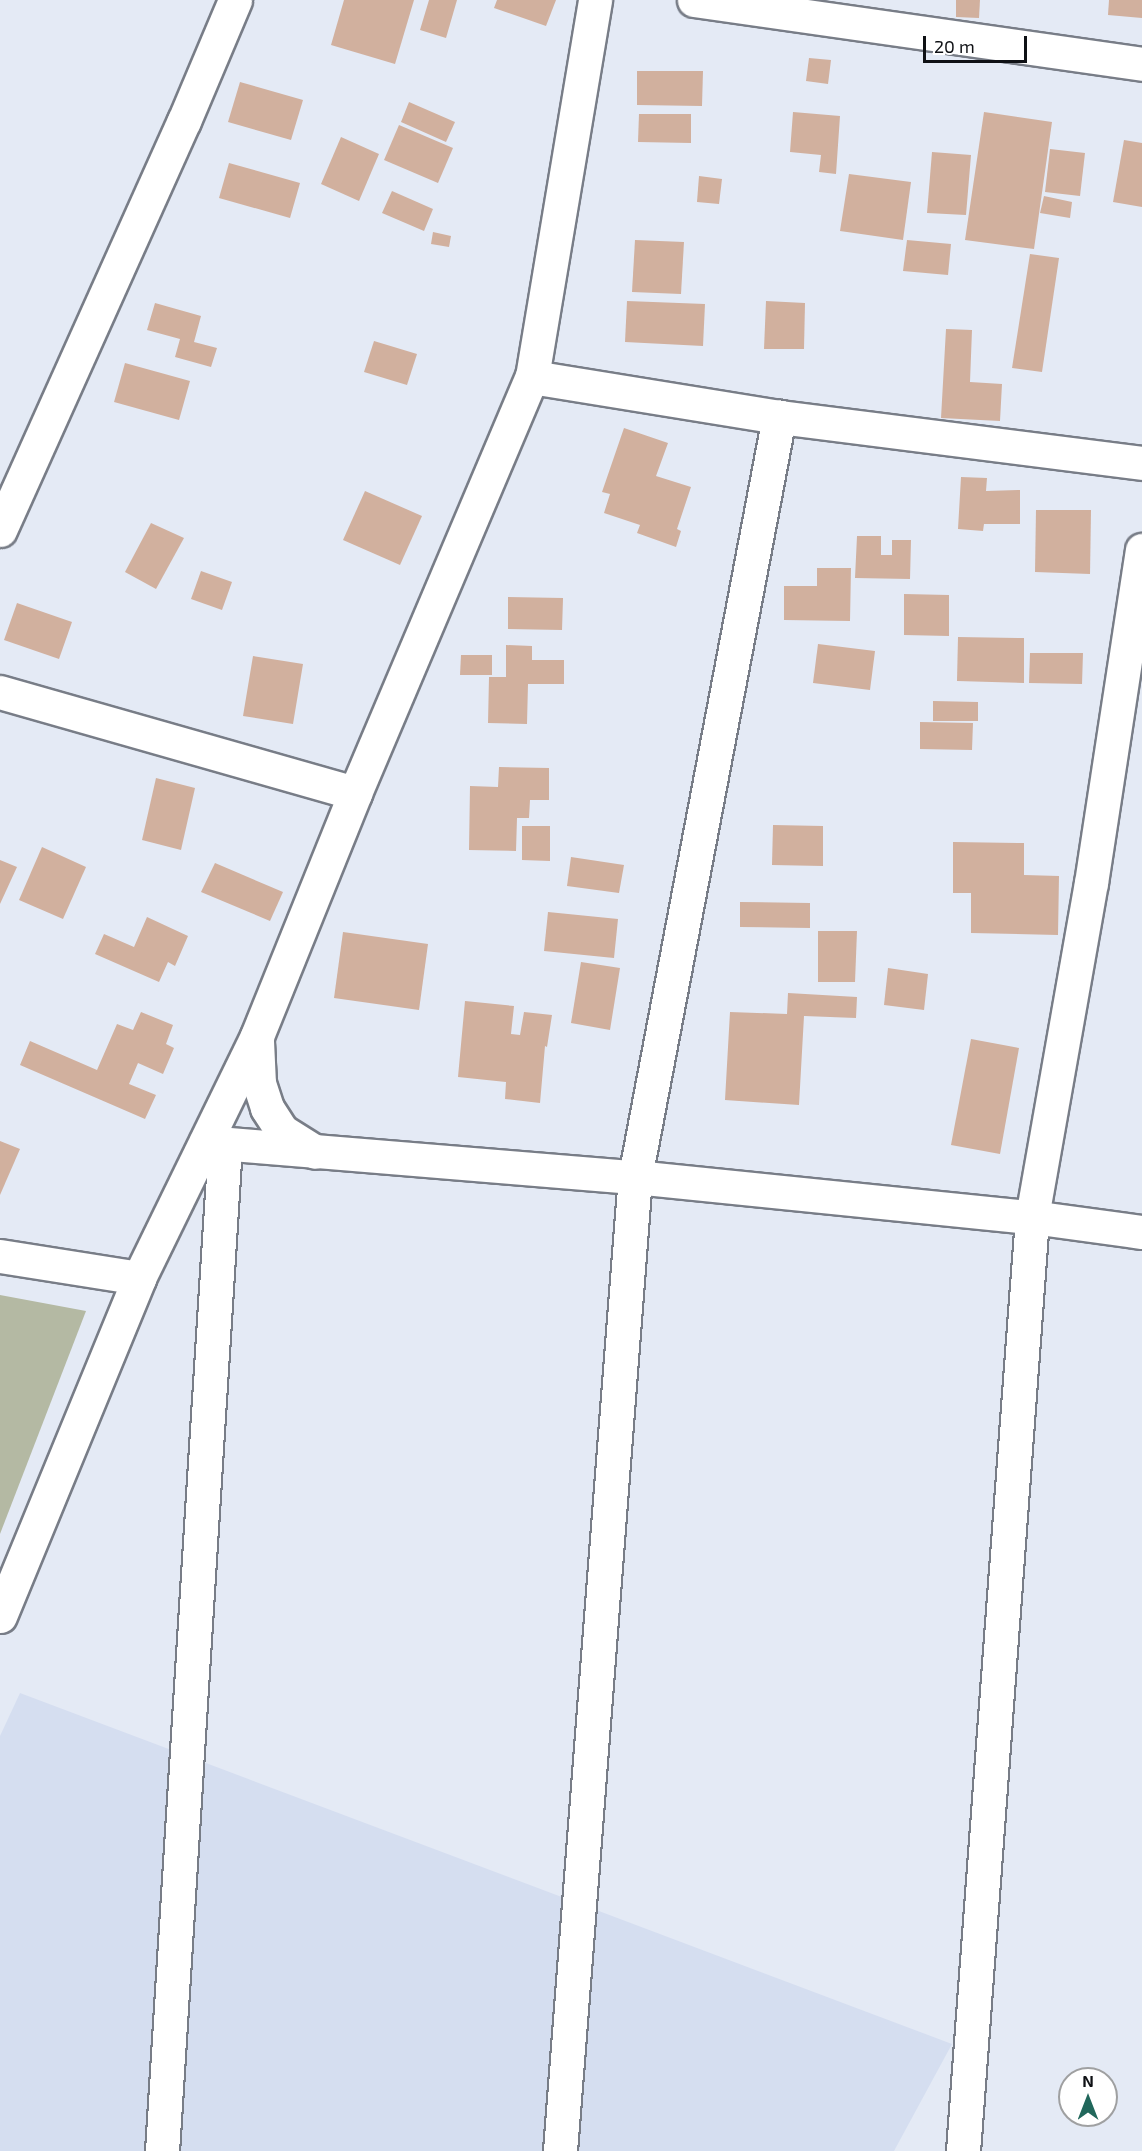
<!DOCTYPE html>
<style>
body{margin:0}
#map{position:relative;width:1142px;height:2151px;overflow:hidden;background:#e4eaf5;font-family:"Exo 2",sans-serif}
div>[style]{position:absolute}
.built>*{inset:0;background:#d5def0}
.green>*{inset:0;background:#b4b9a3}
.building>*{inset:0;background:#d1b09e}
.roads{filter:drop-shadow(2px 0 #787d87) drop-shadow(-2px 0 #787d87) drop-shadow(0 2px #787d87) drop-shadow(0 -2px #787d87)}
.street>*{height:33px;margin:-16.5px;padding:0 16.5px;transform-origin:16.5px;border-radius:16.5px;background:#fff}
span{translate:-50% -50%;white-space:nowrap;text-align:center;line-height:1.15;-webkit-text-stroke:4.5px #fff;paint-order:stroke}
.north{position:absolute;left:1058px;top:2067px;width:60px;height:60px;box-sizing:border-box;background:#fff;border:2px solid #9fa0a1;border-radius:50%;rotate:0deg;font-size:16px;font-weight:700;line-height:24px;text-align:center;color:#0f1115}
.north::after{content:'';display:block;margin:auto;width:21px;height:27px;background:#21675b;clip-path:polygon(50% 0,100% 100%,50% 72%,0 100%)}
.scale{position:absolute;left:923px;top:36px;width:104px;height:27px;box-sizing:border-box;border:3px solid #0f1115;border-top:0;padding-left:8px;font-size:18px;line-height:21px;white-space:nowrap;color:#0f1115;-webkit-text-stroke:4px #fff;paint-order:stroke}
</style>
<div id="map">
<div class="built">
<i style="clip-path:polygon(20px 1693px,952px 2044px,894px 2151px,0 2151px,0 1736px)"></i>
</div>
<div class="green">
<i style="clip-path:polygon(0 1295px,86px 1311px,0 1534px)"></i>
</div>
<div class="building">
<i style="clip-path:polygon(344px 0,414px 0,395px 64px,331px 45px)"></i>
<i style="clip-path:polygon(429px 0,457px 0,446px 38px,420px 30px)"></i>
<i style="clip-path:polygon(497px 0,556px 0,546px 26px,494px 8px)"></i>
<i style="clip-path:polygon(956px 0,980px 0,979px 18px,956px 17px)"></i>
<i style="clip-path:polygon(1109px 0,1142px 0,1142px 18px,1108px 15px)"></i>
<i style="clip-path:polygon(809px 58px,831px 60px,828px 84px,806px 81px)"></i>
<i style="clip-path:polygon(637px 71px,703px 71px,702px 106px,637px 105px)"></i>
<i style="clip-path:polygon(240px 82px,303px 100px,291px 140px,228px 122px)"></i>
<i style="clip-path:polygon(409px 102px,455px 122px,446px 142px,401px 122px)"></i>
<i style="clip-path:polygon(793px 112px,840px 116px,836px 174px,819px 172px,821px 155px,790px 152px)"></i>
<i style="clip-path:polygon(984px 112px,1052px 122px,1034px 249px,965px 240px)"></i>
<i style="clip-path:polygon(639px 114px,691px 114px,691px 143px,638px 142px)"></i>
<i style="clip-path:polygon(399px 125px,453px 148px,438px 183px,384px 160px)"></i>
<i style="clip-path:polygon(341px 137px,379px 154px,359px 201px,321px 184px)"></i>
<i style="clip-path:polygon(1124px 140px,1142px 143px,1142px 207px,1113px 202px)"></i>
<i style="clip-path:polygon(1050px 149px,1085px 153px,1080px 196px,1045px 192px)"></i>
<i style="clip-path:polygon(932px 152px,971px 155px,966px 215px,927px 213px)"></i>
<i style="clip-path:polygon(229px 163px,300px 183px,290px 218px,219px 198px)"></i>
<i style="clip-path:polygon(849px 174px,911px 182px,903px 240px,840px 231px)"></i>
<i style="clip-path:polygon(699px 176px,722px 179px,719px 204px,697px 202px)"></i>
<i style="clip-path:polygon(392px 191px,433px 209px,424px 231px,382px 213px)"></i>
<i style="clip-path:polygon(1044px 196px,1072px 202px,1070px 218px,1040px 213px)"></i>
<i style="clip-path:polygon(433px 232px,451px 236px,449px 247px,431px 244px)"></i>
<i style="clip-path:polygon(635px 240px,684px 242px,681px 294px,632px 292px)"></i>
<i style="clip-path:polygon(907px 240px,951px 244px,948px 275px,903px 271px)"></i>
<i style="clip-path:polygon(1030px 254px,1059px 258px,1042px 372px,1012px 368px)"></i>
<i style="clip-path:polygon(627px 301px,705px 304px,703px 346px,625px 342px)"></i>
<i style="clip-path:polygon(766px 301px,805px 303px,804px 349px,764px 349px)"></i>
<i style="clip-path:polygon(155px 303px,201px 316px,194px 342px,217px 348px,211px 367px,175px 357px,180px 339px,147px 330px)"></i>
<i style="clip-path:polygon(946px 329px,972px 330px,970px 382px,1002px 384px,1000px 421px,941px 418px)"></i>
<i style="clip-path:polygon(374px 341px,417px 354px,407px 385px,364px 372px)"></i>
<i style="clip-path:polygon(125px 363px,190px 381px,179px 420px,114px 402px)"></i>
<i style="clip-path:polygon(624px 428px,668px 443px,656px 476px,691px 487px,677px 529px,681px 531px,676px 547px,637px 533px,640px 525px,604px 513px,610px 494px,602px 492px)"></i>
<i style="clip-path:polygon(961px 477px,987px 478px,986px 491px,1020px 490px,1020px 524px,984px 524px,983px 531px,958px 529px)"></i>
<i style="clip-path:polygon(365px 491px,422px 516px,400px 565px,343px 540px)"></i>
<i style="clip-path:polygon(1036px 510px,1091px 510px,1090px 574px,1035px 572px)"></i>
<i style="clip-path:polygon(151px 523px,184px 538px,156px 589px,125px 572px)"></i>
<i style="clip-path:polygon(857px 536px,881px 536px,881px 555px,892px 555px,892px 540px,911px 540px,910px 579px,855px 578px)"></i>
<i style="clip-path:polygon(817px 568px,851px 568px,850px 621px,784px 620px,784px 586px,817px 586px)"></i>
<i style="clip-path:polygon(201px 571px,232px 582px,222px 610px,191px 599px)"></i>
<i style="clip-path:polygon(904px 594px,949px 595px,949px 636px,904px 635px)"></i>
<i style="clip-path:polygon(508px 597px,563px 598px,562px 630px,508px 629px)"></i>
<i style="clip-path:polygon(17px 603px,72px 622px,59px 659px,4px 640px)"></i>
<i style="clip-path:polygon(958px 637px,1024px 638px,1024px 683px,957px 681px)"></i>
<i style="clip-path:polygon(818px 644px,875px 651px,870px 690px,813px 683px)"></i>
<i style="clip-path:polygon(506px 645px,532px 646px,532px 660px,564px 660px,564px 684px,528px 684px,527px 724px,488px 723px,489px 677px,506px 677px)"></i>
<i style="clip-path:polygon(1030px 653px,1083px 653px,1082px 684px,1029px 683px)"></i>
<i style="clip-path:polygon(461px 655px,492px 655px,492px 675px,460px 675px)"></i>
<i style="clip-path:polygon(253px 656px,303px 664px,293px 724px,243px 716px)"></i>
<i style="clip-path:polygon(933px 701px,978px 702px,978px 721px,933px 721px)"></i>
<i style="clip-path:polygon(920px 722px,973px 723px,972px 750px,920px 749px)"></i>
<i style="clip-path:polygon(499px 767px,549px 768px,549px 800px,530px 800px,529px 818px,517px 818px,516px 851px,469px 850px,470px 786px,498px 787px)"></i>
<i style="clip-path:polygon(156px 778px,195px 788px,181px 850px,142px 840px)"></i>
<i style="clip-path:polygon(773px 825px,823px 826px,823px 866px,772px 865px)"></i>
<i style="clip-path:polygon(522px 826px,550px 826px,550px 861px,522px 860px)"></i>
<i style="clip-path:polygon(953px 842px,1024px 843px,1024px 875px,1059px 876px,1058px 935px,971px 933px,971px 893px,953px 893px)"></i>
<i style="clip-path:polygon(42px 847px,86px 867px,63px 919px,19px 900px)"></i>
<i style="clip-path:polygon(571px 857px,624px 865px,619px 893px,567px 886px)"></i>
<i style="clip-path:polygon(0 860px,17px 867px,0 904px)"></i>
<i style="clip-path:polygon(215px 863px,283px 892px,270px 921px,201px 892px)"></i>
<i style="clip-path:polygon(740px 902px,810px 903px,810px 928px,740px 927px)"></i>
<i style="clip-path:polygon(548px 912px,618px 919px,614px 958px,544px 951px)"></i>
<i style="clip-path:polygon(147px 917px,188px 936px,175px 966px,168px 962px,159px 982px,95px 954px,104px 934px,134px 947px)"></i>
<i style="clip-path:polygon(818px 931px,857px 931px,855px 982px,818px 982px)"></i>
<i style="clip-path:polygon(343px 932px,428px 944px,419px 1010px,334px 998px)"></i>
<i style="clip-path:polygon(581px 962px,620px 968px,610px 1030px,571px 1023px)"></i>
<i style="clip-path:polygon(888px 968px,928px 974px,924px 1010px,884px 1005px)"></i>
<i style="clip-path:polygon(788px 993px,857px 997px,856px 1018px,804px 1016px,799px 1105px,725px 1100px,730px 1012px,787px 1014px)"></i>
<i style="clip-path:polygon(465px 1001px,514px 1006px,511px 1034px,520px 1035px,524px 1012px,552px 1015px,547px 1047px,545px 1046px,540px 1103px,505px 1099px,506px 1082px,458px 1077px)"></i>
<i style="clip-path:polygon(141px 1012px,173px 1025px,166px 1044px,174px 1048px,163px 1074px,138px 1063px,129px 1084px,156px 1095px,145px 1119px,20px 1065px,30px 1041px,97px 1070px,117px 1024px,133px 1030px)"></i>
<i style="clip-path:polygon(971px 1039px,1019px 1048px,1000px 1154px,951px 1145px)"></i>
<i style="clip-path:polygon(0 1141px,20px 1149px,0 1195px)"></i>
</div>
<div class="roads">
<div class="street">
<i style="left:694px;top:0;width:453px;rotate:8.1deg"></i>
<i style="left:532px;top:377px;width:250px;rotate:9.2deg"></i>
<i style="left:779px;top:417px;width:366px;rotate:7.2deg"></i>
<i style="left:0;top:530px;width:448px;rotate:-65.8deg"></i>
<i style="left:184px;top:121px;width:131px;rotate:-67.1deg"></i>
<i style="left:0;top:692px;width:369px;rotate:15.9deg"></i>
<i style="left:257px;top:1041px;width:42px;rotate:87.3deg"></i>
<i style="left:259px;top:1083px;width:26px;rotate:72deg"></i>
<i style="left:267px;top:1108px;width:27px;rotate:57deg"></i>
<i style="left:282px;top:1131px;width:39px;rotate:32deg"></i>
<i style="left:206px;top:1142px;width:430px;rotate:4.7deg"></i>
<i style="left:635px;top:1177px;width:399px;rotate:5.8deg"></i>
<i style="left:1032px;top:1217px;width:111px;rotate:7.8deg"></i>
<i style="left:0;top:1256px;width:141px;rotate:9deg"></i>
<i style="left:0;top:1616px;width:365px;rotate:-67.6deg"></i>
<i style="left:139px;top:1278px;width:269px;rotate:-64deg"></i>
<i style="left:257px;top:1036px;width:262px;rotate:-68deg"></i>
<i style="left:355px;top:793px;width:452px;rotate:-67deg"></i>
<i style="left:532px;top:377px;width:382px;rotate:-80.5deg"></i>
<i style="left:162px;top:2151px;width:1009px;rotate:-86.42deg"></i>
<i style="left:560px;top:2151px;width:977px;rotate:-85.6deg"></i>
<i style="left:635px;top:1177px;width:774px;rotate:-79.27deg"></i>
<i style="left:963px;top:2151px;width:937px;rotate:-85.77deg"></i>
<i style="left:1032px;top:1217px;width:339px;rotate:-80deg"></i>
<i style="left:1091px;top:883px;width:337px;rotate:-81.3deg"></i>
</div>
</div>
<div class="north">N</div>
<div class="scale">20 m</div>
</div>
